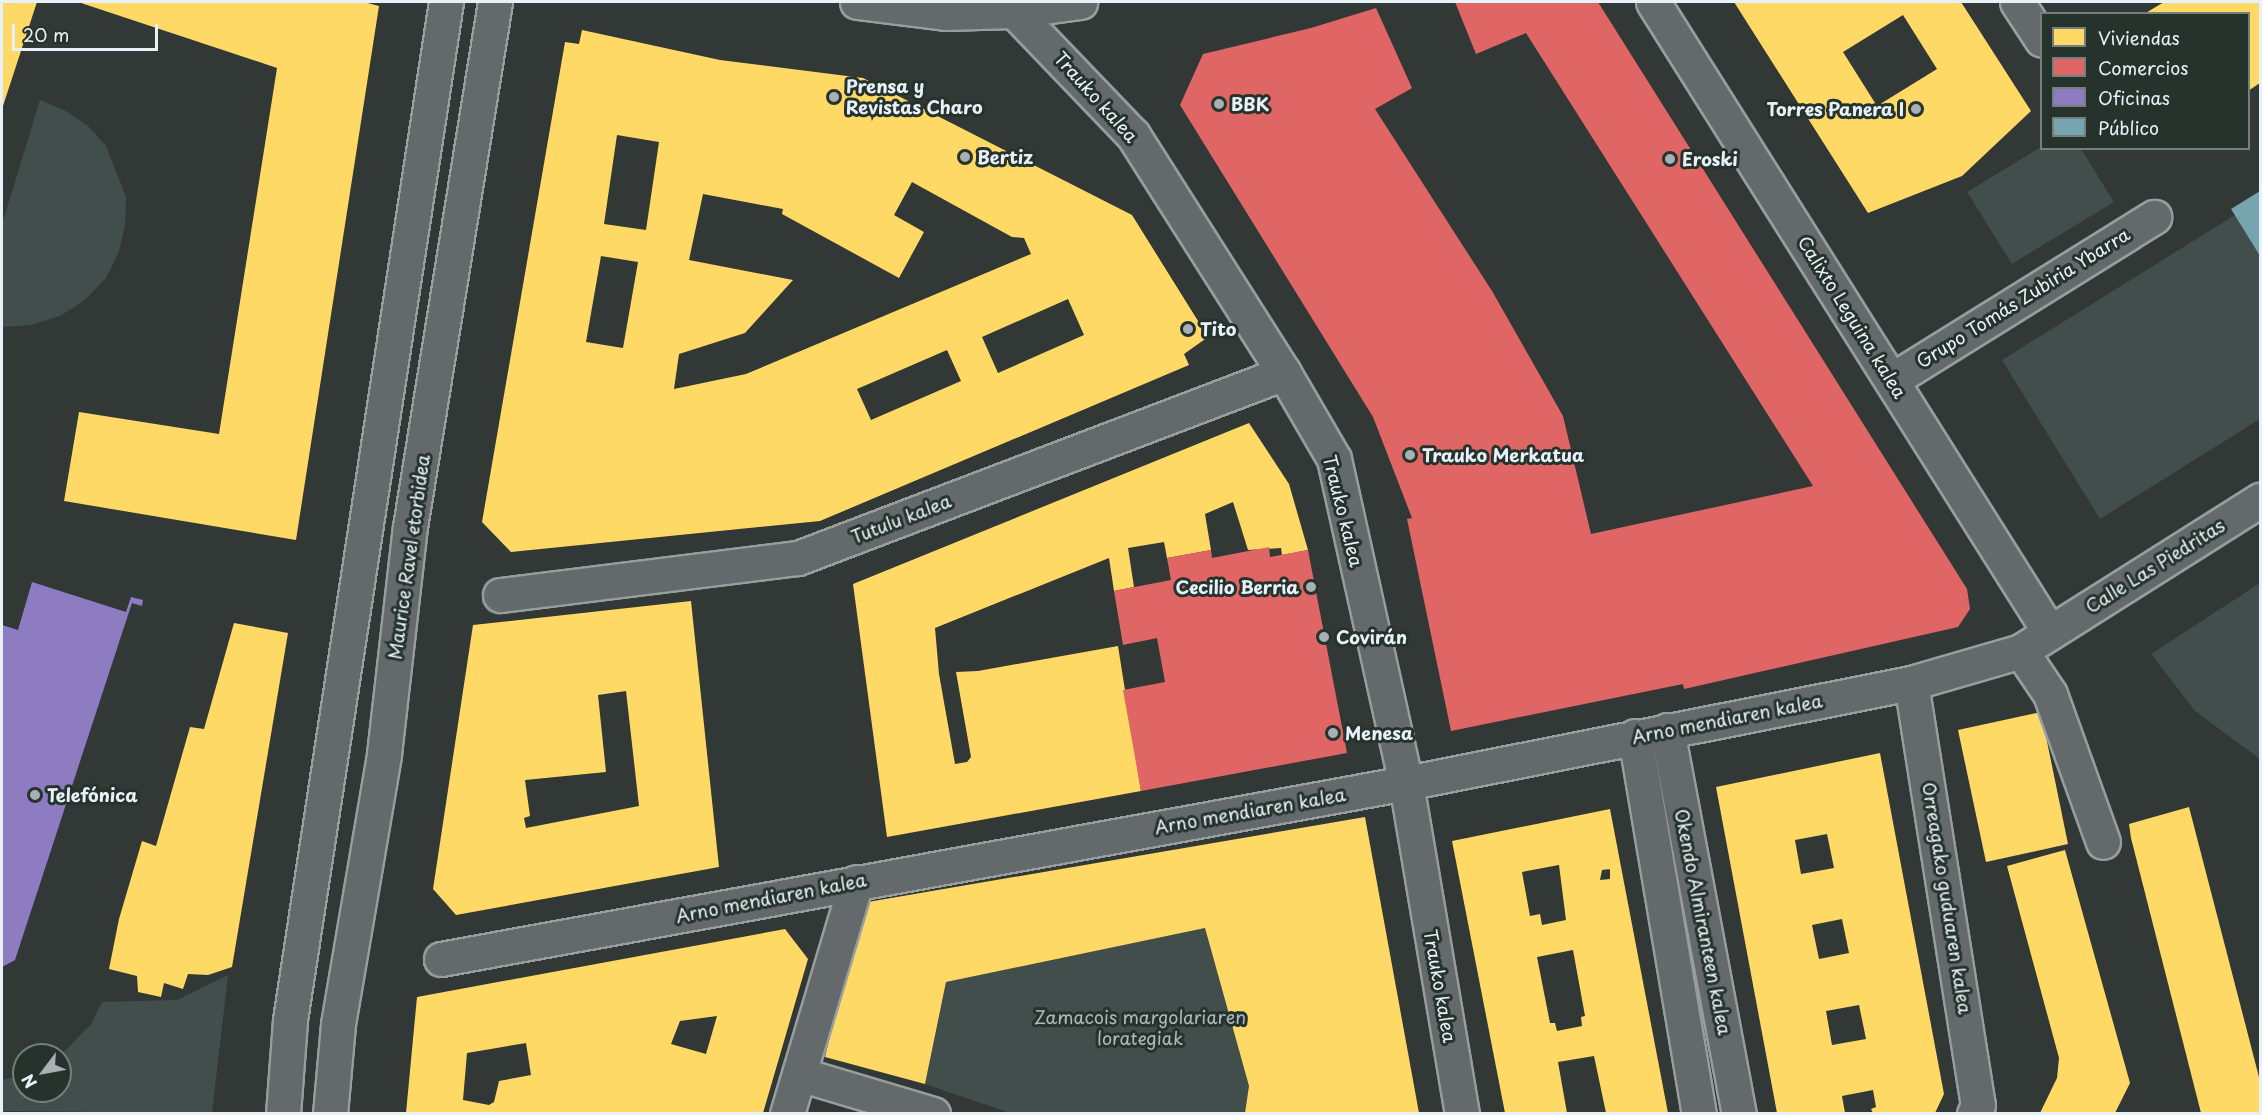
<!DOCTYPE html>
<meta charset="utf-8">
<style>
body{margin:0}
#map{position:relative;width:2262px;height:1115px;overflow:hidden;background:#313835;font-family:"Playpen Sans",sans-serif}
div>[style]{position:absolute}
.green>*{inset:0;background:#424e4b}
.homes>*{inset:0;background:#ffd966}
.shops>*{inset:0;background:#e06666}
.offices>*{inset:0;background:#8e7cc3}
.public>*{inset:0;background:#76a5af}
.roads{filter:drop-shadow(2px 0 #989d9e) drop-shadow(-2px 0 #989d9e) drop-shadow(0 2px #989d9e) drop-shadow(0 -2px #989d9e)}
.street>*{height:33px;margin:-16.5px;padding:0 16.5px;transform-origin:16.5px;border-radius:16.5px;background:#646a6b}
.primary>*{height:33px;margin:-16.5px;padding:0 16.5px;transform-origin:16.5px;border-radius:16.5px;background:#646a6b}
.dots>*{width:16px;height:16px;translate:-50% -50%;box-sizing:border-box;border:3px solid #26332d;border-radius:50%}
span{translate:-50% -50%;white-space:nowrap;text-align:center;line-height:1.15;-webkit-text-stroke:6px #26332d;paint-order:stroke}
.poi-label{font-size:18px;color:#e8f1f8;font-weight:700}
.left{translate:0 -50%;text-align:left}
.right{translate:-100% -50%;text-align:right}
.street-label{font-size:18px;color:#e8f1f8}
.park-label{font-size:18px;color:#afb9bc}
.frame{position:absolute;inset:0;border:3px solid #e8f1f8;pointer-events:none}
.legend{position:absolute;left:2040px;top:12px;width:210px;height:138px;box-sizing:border-box;background:#26332d;border:2px solid #747f7e;margin:0;padding:8px 10px;list-style:none;font-size:18px;color:#e8f1f8}
.legend li{display:flex;align-items:center;gap:12px;height:30px}
.legend b{width:30px;border:2px solid #747f7e}
.north{position:absolute;left:12px;top:1043px;width:60px;height:60px;box-sizing:border-box;background:#26332d;border:2px solid #747f7e;border-radius:50%;rotate:238deg;font-size:16px;font-weight:700;line-height:24px;text-align:center;color:#e8f1f8}
.north::after{content:'';display:block;margin:auto;width:21px;height:27px;background:#a8b0b4;clip-path:polygon(50% 0,100% 100%,50% 72%,0 100%)}
.scale{position:absolute;left:12px;top:24px;width:146px;height:27px;box-sizing:border-box;border:3px solid #e8f1f8;border-top:0;padding-left:8px;font-size:18px;line-height:21px;white-space:nowrap;color:#e8f1f8;-webkit-text-stroke:4px #26332d;paint-order:stroke}
</style>
<div id="map">
<div class="green">
<i style="clip-path:polygon(40px 100px,66px 111px,88px 126px,106px 146px,126px 197px,125px 225px,119px 251px,106px 278px,85px 300px,60px 316px,31px 325px,2px 327px,2px 224px)"></i>
<i style="clip-path:polygon(2041px 147px,2081px 149px,2114px 202px,2012px 264px,1967px 192px)"></i>
<i style="clip-path:polygon(2235px 215px,2260px 256px,2260px 419px,2100px 519px,2002px 360px)"></i>
<i style="clip-path:polygon(2260px 583px,2260px 759px,2195px 711px,2151px 654px)"></i>
<i style="clip-path:polygon(1205px 928px,1249px 1086px,1245px 1113px,1013px 1114px,925px 1084px,946px 982px)"></i>
<i style="clip-path:polygon(228px 975px,212px 1113px,2px 1111px,2px 1080px,24px 1075px,24px 1091px,60px 1091px,60px 1056px,91px 1024px,102px 1002px,177px 1000px)"></i>
</div>
<div class="homes">
<i style="clip-path:polygon(2px 2px,37px 2px,2px 109px)"></i>
<i style="clip-path:polygon(78px 2px,364px 2px,379px 6px,296px 540px,64px 501px,79px 412px,219px 434px,277px 68px)"></i>
<i style="clip-path:polygon(evenodd,1734px 2px,1961px 2px,2031px 111px,1962px 176px,1868px 213px,1734px 2px,1903px 15px,1937px 69px,1877px 106px,1843px 52px,1903px 15px)"></i>
<i style="clip-path:polygon(2164px 2px,2260px 2px,2260px 83px,2248px 91px,2248px 14px,2144px 14px)"></i>
<i style="clip-path:polygon(evenodd,582px 30px,720px 60px,863px 78px,1132px 215px,1208px 337px,1184px 354px,1189px 365px,820px 521px,511px 552px,482px 522px,565px 42px,579px 44px,582px 30px,617px 135px,659px 142px,646px 230px,604px 224px,617px 135px,582px 30px,912px 182px,1012px 237px,1024px 238px,1031px 254px,746px 374px,674px 389px,679px 354px,745px 333px,793px 280px,689px 260px,703px 194px,783px 209px,782px 214px,899px 278px,924px 232px,894px 215px,912px 182px,582px 30px,601px 256px,638px 262px,623px 348px,586px 342px,601px 256px,582px 30px,1068px 299px,1084px 335px,998px 373px,982px 337px,1068px 299px,582px 30px,947px 350px,961px 381px,871px 420px,857px 389px,947px 350px)"></i>
<i style="clip-path:polygon(1249px 423px,1289px 484px,1308px 550px,1282px 555px,1281px 548px,1248px 550px,1233px 502px,1205px 514px,1211px 550px,1167px 558px,1164px 542px,1128px 548px,1134px 587px,1114px 591px,1109px 558px,935px 628px,939px 674px,955px 764px,967px 762px,971px 757px,956px 672px,978px 671px,1118px 646px,1141px 791px,887px 837px,853px 584px)"></i>
<i style="clip-path:polygon(evenodd,691px 601px,719px 867px,456px 915px,433px 889px,473px 625px,691px 601px,626px 691px,639px 806px,526px 828px,524px 818px,530px 816px,525px 780px,606px 772px,598px 695px,626px 691px)"></i>
<i style="clip-path:polygon(234px 623px,288px 633px,232px 967px,208px 975px,188px 974px,183px 989px,164px 983px,161px 997px,138px 992px,137px 976px,109px 969px,119px 919px,142px 841px,156px 846px,190px 727px,204px 729px)"></i>
<i style="clip-path:polygon(2041px 712px,2068px 844px,1986px 862px,1958px 730px)"></i>
<i style="clip-path:polygon(evenodd,1880px 753px,1944px 1094px,1935px 1113px,1873px 1113px,1871px 1109px,1876px 1107px,1873px 1090px,1842px 1096px,1845px 1113px,1777px 1113px,1716px 787px,1880px 753px,1827px 834px,1834px 868px,1801px 874px,1795px 840px,1827px 834px,1880px 753px,1842px 919px,1849px 953px,1819px 959px,1812px 925px,1842px 919px,1880px 753px,1859px 1005px,1866px 1039px,1832px 1045px,1826px 1011px,1859px 1005px)"></i>
<i style="clip-path:polygon(2189px 807px,2260px 1081px,2260px 1113px,2201px 1113px,2131px 838px,2129px 824px)"></i>
<i style="clip-path:polygon(evenodd,1610px 809px,1668px 1113px,1606px 1113px,1594px 1056px,1558px 1062px,1567px 1113px,1505px 1113px,1452px 841px,1610px 809px,1559px 865px,1566px 920px,1542px 925px,1540px 914px,1530px 916px,1522px 872px,1559px 865px,1610px 809px,1610px 869px,1610px 879px,1600px 880px,1602px 870px,1610px 869px,1610px 809px,1573px 950px,1585px 1016px,1581px 1017px,1582px 1026px,1557px 1031px,1555px 1023px,1550px 1023px,1537px 957px,1573px 950px)"></i>
<i style="clip-path:polygon(1365px 817px,1419px 1113px,1245px 1113px,1249px 1086px,1205px 928px,946px 982px,925px 1084px,825px 1057px,862px 903px)"></i>
<i style="clip-path:polygon(2065px 850px,2130px 1083px,2115px 1113px,2040px 1113px,2057px 1078px,2059px 1058px,2007px 866px)"></i>
<i style="clip-path:polygon(evenodd,785px 929px,808px 959px,763px 1113px,406px 1113px,417px 997px,785px 929px,717px 1016px,706px 1054px,671px 1044px,680px 1021px,717px 1016px,785px 929px,526px 1043px,531px 1075px,499px 1081px,494px 1102px,489px 1105px,463px 1100px,467px 1053px,526px 1043px)"></i>
</div>
<div class="shops">
<i style="clip-path:polygon(1455px 2px,1598px 2px,1967px 589px,1970px 609px,1958px 627px,1684px 689px,1683px 684px,1451px 731px,1407px 519px,1412px 518px,1373px 417px,1180px 105px,1203px 54px,1311px 28px,1376px 8px,1412px 88px,1375px 109px,1492px 291px,1563px 416px,1591px 534px,1813px 486px,1526px 33px,1476px 54px)"></i>
<i style="clip-path:polygon(1269px 547px,1270px 557px,1308px 550px,1347px 753px,1141px 791px,1123px 690px,1165px 682px,1157px 638px,1123px 645px,1114px 591px,1171px 580px,1167px 558px,1211px 550px,1212px 558px)"></i>
</div>
<div class="offices">
<i style="clip-path:polygon(32px 582px,126px 612px,131px 597px,143px 600px,142px 606px,132px 603px,128px 615px,15px 960px,2px 967px,2px 625px,18px 630px)"></i>
</div>
<div class="public">
<i style="clip-path:polygon(2260px 191px,2260px 256px,2231px 209px)"></i>
</div>
<div class="roads">
<div class="street">
<i style="left:857px;top:2px;width:89px;rotate:7.1deg"></i>
<i style="left:945px;top:13px;width:69px;rotate:-1.7deg"></i>
<i style="left:1014px;top:11px;width:67px;rotate:-7.8deg"></i>
<i style="left:1013px;top:2px;width:9px;rotate:84deg"></i>
<i style="left:1014px;top:11px;width:172px;rotate:46.2deg"></i>
<i style="left:1133px;top:135px;width:282px;rotate:57.6deg"></i>
<i style="left:1284px;top:373px;width:99px;rotate:59.8deg"></i>
<i style="left:1334px;top:459px;width:332px;rotate:77.5deg"></i>
<i style="left:1406px;top:783px;width:336px;rotate:80.4deg"></i>
<i style="left:1653px;top:2px;width:745px;rotate:57.82deg"></i>
<i style="left:2017px;top:2px;width:45px;rotate:56.7deg"></i>
<i style="left:1892px;top:380px;width:309px;rotate:-31.9deg"></i>
<i style="left:500px;top:595px;width:300px;rotate:-7.1deg"></i>
<i style="left:798px;top:558px;width:520px;rotate:-20.84deg"></i>
<i style="left:2021px;top:651px;width:52px;rotate:56deg"></i>
<i style="left:2050px;top:694px;width:157px;rotate:70.3deg"></i>
<i style="left:1911px;top:683px;width:427px;rotate:81deg"></i>
<i style="left:1978px;top:1105px;width:10px;rotate:114deg"></i>
<i style="left:1667px;top:730px;width:391px;rotate:79.4deg"></i>
<i style="left:1635px;top:736px;width:383px;rotate:80.4deg"></i>
<i style="left:441px;top:959px;width:981px;rotate:-10.34deg"></i>
<i style="left:1406px;top:783px;width:515px;rotate:-11.2deg"></i>
<i style="left:1911px;top:683px;width:115px;rotate:-16.2deg"></i>
<i style="left:2021px;top:651px;width:283px;rotate:-32.3deg"></i>
<i style="left:799px;top:1074px;width:140px;rotate:16.6deg"></i>
<i style="left:787px;top:1114px;width:242px;rotate:-73.4deg"></i>
</div>
<div class="primary">
<i style="left:283px;top:1114px;width:94px;rotate:-85.7deg"></i>
<i style="left:290px;top:1020px;width:1030px;rotate:-81.29deg"></i>
<i style="left:330px;top:1114px;width:90px;rotate:-84.9deg"></i>
<i style="left:338px;top:1024px;width:274px;rotate:-80.3deg"></i>
<i style="left:384px;top:754px;width:228px;rotate:-83.5deg"></i>
<i style="left:410px;top:527px;width:532px;rotate:-80.8deg"></i>
</div>
</div>
<div class="dots">
<i style="left:834px;top:97px;background:#a8b0b4"></i>
<i style="left:1219px;top:104px;background:#a8b0b4"></i>
<i style="left:1916px;top:109px;background:#a8b0b4"></i>
<i style="left:965px;top:157px;background:#a8b0b4"></i>
<i style="left:1670px;top:159px;background:#a8b0b4"></i>
<i style="left:1188px;top:329px;background:#a8b0b4"></i>
<i style="left:1410px;top:455px;background:#a8b0b4"></i>
<i style="left:1311px;top:587px;background:#a8b0b4"></i>
<i style="left:1324px;top:637px;background:#a8b0b4"></i>
<i style="left:1333px;top:733px;background:#a8b0b4"></i>
<i style="left:35px;top:795px;background:#a8b0b4"></i>
</div>
<div class="poi-label">
<span class="left" style="left:846px;top:97px">Prensa y<br>Revistas Charo</span>
<span class="left" style="left:1231px;top:104px">BBK</span>
<span class="right" style="left:1904px;top:109px">Torres Panera I</span>
<span class="left" style="left:977px;top:157px">Bertiz</span>
<span class="left" style="left:1682px;top:159px">Eroski</span>
<span class="left" style="left:1200px;top:329px">Tito</span>
<span class="left" style="left:1422px;top:455px">Trauko Merkatua</span>
<span class="right" style="left:1299px;top:587px">Cecilio Berria</span>
<span class="left" style="left:1336px;top:637px">Covirán</span>
<span class="left" style="left:1345px;top:733px">Menesa</span>
<span class="left" style="left:47px;top:795px">Telefónica</span>
</div>
<div class="street-label">
<span style="left:1096px;top:97px;rotate:48deg">Trauko kalea</span>
<span style="left:2023px;top:298px;rotate:-32deg">Grupo Tomás Zubiria Ybarra</span>
<span style="left:1852px;top:317px;rotate:58deg">Calixto Leguina kalea</span>
<span style="left:1343px;top:511px;rotate:76deg">Trauko kalea</span>
<span style="left:901px;top:519px;rotate:-21deg">Tutulu kalea</span>
<span style="left:409px;top:557px;rotate:-82deg">Maurice Ravel etorbidea</span>
<span style="left:2155px;top:566px;rotate:-32deg">Calle Las Piedritas</span>
<span style="left:1727px;top:719px;rotate:-11deg">Arno mendiaren kalea</span>
<span style="left:1250px;top:811px;rotate:-10deg">Arno mendiaren kalea</span>
<span style="left:771px;top:898px;rotate:-11deg">Arno mendiaren kalea</span>
<span style="left:1947px;top:898px;rotate:81deg">Orreagako guduaren kalea</span>
<span style="left:1703px;top:922px;rotate:79deg">Okendo Almiranteen kalea</span>
<span style="left:1440px;top:986px;rotate:80deg">Trauko kalea</span>
</div>
<div class="park-label">
<span style="left:1140px;top:1028px">Zamacois margolariaren<br>lorategiak</span>
</div>
<div class="frame"></div>
<ul class="legend">
<li><b style="height:16px;background:#ffd966"></b>Viviendas</li>
<li><b style="height:16px;background:#e06666"></b>Comercios</li>
<li><b style="height:16px;background:#8e7cc3"></b>Oficinas</li>
<li><b style="height:16px;background:#76a5af"></b>Público</li>
</ul>
<div class="north">N</div>
<div class="scale">20 m</div>
</div>
